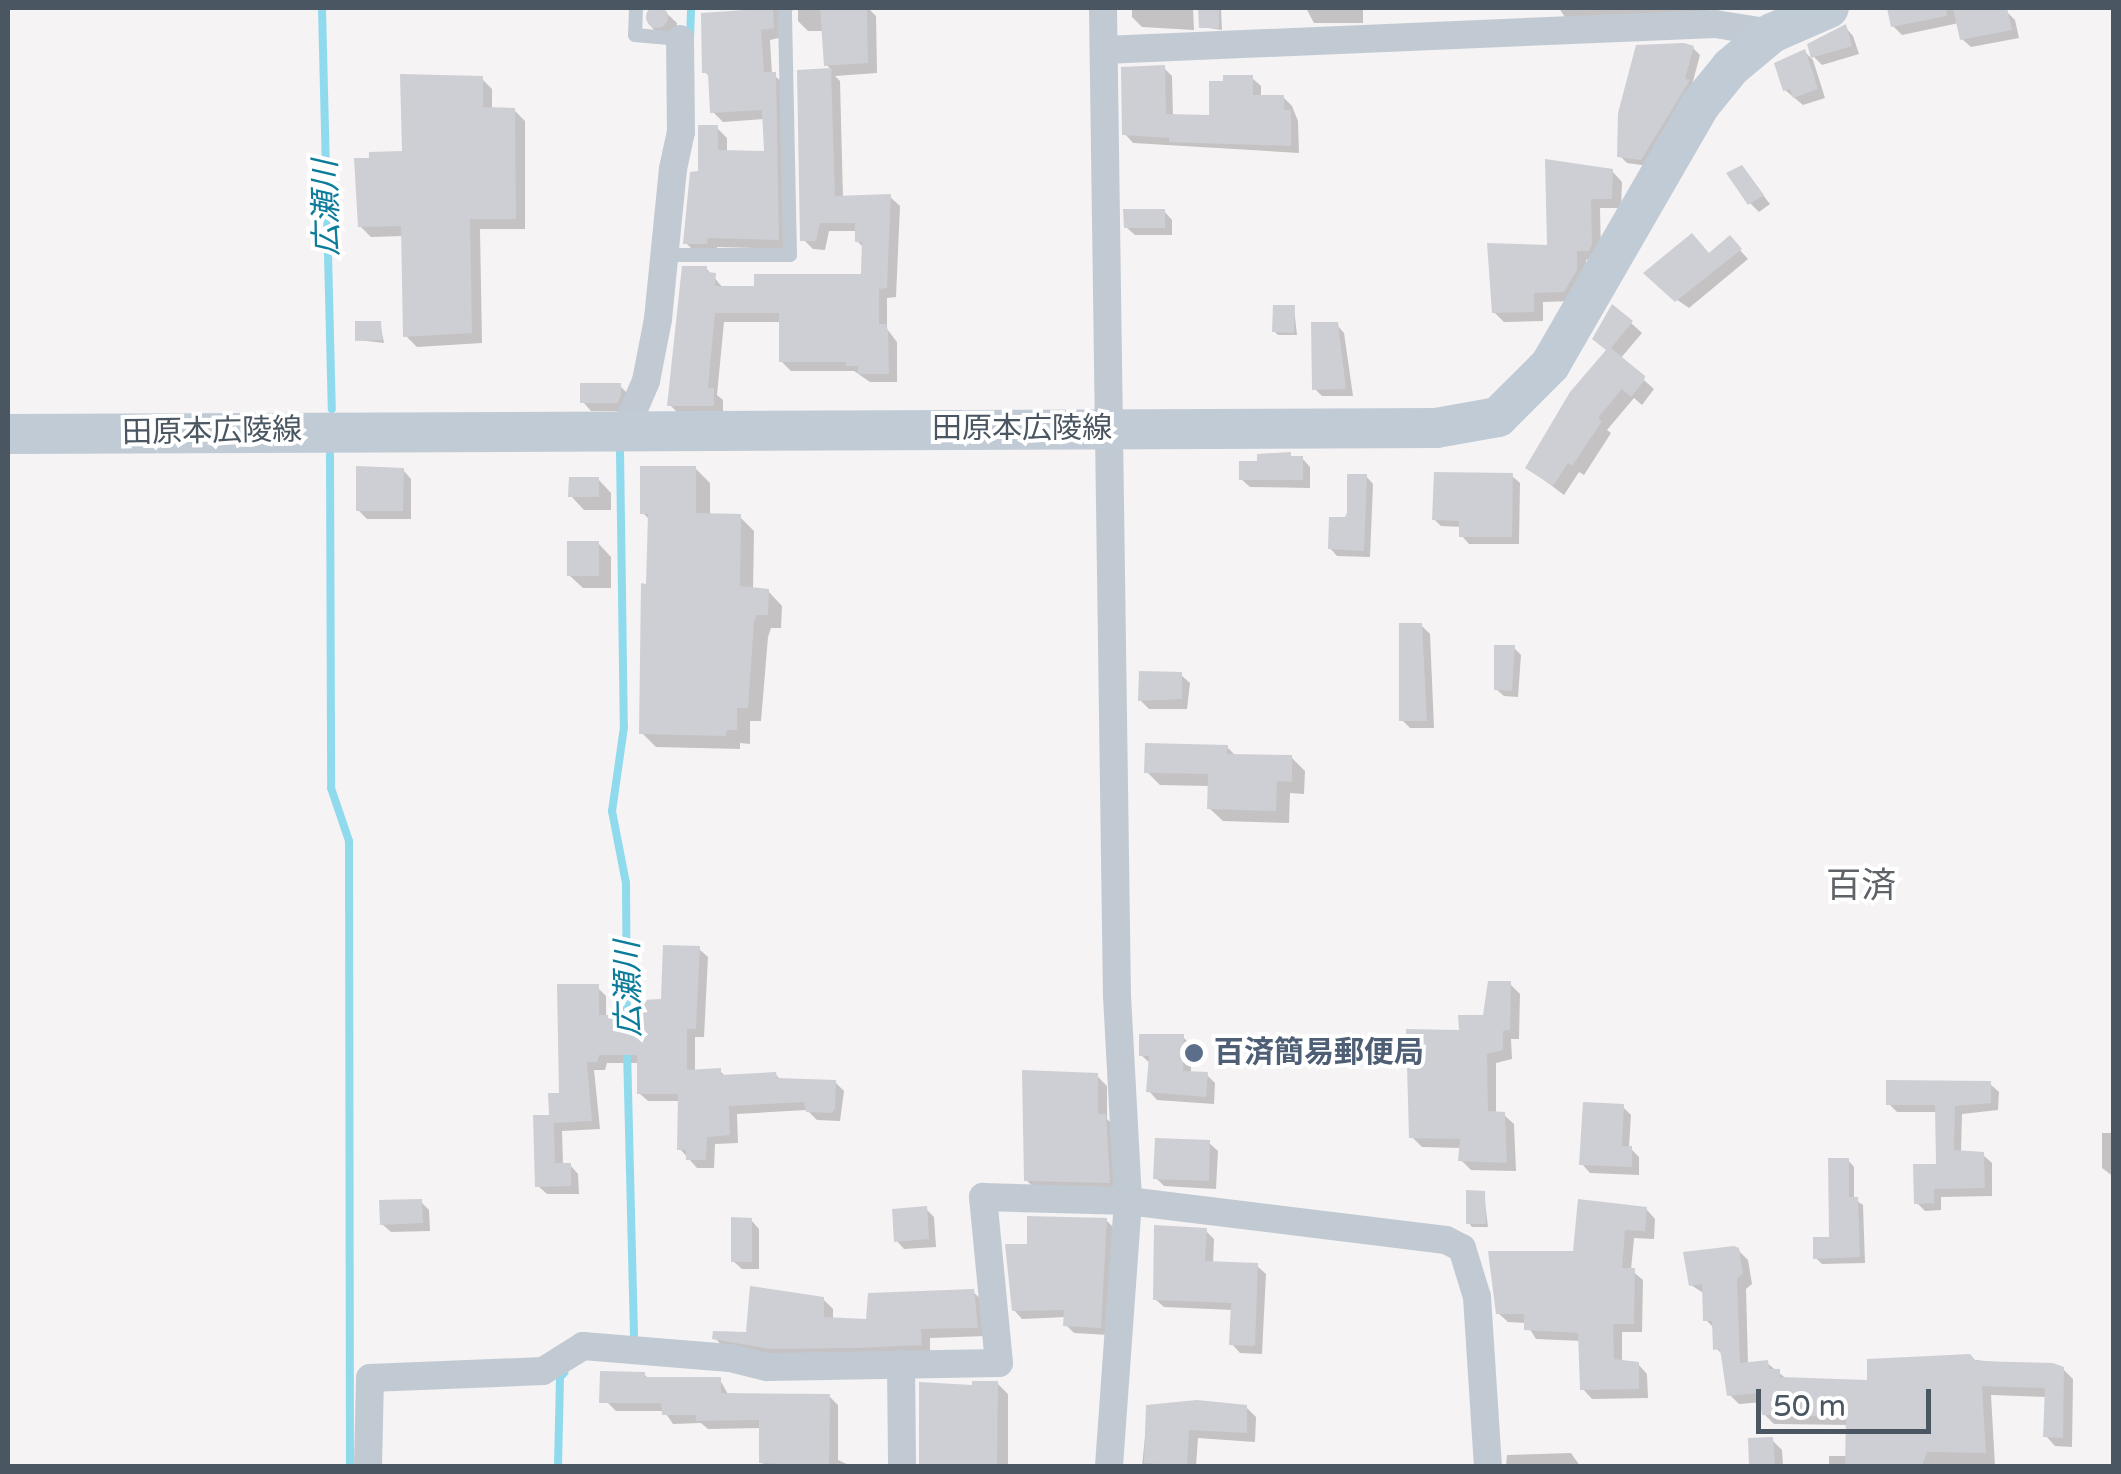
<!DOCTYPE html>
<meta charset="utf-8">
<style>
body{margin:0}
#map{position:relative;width:2121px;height:1474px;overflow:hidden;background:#f5f3f3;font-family:"Varela Round","Noto Sans JP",sans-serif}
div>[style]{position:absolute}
.shadow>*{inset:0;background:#0003}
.stream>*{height:8px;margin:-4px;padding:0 4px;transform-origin:4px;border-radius:4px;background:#90daee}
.building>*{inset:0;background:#cdcfd5}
.round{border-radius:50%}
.service>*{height:14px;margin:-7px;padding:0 7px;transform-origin:7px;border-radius:7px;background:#c1cad2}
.minor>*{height:28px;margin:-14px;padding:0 14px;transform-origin:14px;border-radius:14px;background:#c1cad2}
.secondary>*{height:40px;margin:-20px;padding:0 20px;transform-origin:20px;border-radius:20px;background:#c1cbd6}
.dots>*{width:28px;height:28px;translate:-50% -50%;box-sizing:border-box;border:5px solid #fff;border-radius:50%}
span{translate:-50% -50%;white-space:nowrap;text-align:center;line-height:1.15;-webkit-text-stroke:8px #fff;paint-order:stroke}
.street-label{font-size:30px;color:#4a5661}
.service-label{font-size:30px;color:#4e5e75;font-weight:700}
.left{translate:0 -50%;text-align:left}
.water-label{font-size:32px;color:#0c7c9b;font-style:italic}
.quarter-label{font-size:35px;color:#5f6368}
.frame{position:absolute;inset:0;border:10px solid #4a5661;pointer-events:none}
.scale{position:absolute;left:1756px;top:1389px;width:175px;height:45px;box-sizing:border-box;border:5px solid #4a5661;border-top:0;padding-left:12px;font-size:30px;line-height:35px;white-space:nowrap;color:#4a5661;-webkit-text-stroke:8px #fff;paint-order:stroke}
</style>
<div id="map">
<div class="shadow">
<i style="clip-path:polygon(767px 8px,868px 8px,876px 16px,877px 73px,835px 76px,840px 81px,843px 198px,890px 197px,900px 206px,896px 297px,887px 298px,887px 329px,897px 342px,897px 382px,870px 382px,854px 371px,791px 371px,781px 361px,781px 322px,724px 322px,717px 395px,723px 400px,723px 414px,680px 415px,670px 405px,706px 268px,724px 289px,864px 277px,864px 248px,857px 241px,857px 231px,829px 231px,825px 250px,813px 249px,803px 239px,799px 73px,832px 71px,827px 65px,824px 31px,808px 31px,798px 21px,798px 8px,785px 14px,783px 37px,770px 40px,772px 74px,785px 84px,788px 249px,717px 247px,717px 253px,696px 253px,686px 243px,700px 173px,717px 128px,727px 138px,727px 153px,767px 154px,765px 119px,723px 122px,713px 112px,711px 78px,705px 72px)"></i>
<i style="clip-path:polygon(1132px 8px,1193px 8px,1194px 30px,1142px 27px,1132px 17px)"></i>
<i style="clip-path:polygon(1201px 8px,1221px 9px,1222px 30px,1202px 27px)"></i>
<i style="clip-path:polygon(1306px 8px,1363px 8px,1363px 23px,1314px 23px)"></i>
<i style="clip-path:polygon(1559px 8px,1708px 8px,1710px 16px,1568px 22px)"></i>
<i style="clip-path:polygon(1890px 8px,1998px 8px,1999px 14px,2007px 12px,2015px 20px,2019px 38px,1971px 47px,1962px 39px,1959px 23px,1902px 35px,1893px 26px)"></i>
<i style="clip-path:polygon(649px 9px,662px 9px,677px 23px,675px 35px,657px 33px,649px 24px)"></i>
<i style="clip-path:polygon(1845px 27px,1853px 36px,1859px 54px,1822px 65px,1814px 57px)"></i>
<i style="clip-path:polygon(1693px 48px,1700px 55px,1692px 85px,1649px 166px,1627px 163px,1620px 156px)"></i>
<i style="clip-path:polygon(1804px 51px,1813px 60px,1825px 98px,1803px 105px,1785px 90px)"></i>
<i style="clip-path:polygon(1164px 68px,1172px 76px,1173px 117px,1211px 117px,1252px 78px,1261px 86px,1261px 98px,1283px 97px,1292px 106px,1298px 121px,1299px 153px,1133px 143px,1125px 134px)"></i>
<i style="clip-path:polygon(481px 78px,492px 89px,492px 110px,514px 110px,525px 121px,525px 229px,480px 229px,482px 343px,417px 347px,406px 336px,404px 236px,371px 237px,360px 226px,404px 153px)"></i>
<i style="clip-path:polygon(1742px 168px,1770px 204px,1759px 212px,1750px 203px)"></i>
<i style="clip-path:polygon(1612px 171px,1622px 182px,1621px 208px,1600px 208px,1601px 255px,1586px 260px,1586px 281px,1574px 301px,1543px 302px,1543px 321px,1504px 322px,1494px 312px)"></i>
<i style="clip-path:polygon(1164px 211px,1172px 220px,1172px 235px,1135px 235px,1126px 227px)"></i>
<i style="clip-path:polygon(1730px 239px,1748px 259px,1689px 308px,1657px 286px,1710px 256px)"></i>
<i style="clip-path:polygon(1294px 308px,1297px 335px,1278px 335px,1274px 331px)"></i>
<i style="clip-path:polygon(380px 323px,384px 343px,358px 340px)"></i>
<i style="clip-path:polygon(1631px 323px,1642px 333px,1620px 359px,1654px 389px,1642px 405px,1634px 398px,1607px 430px,1611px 433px,1584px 475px,1579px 472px,1564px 495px,1528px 468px,1572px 393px)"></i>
<i style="clip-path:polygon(1337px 325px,1344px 333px,1353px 396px,1322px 396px,1315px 389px)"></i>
<i style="clip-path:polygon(620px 386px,628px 394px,625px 411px,591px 411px,583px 402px)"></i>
<i style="clip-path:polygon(1302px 458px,1310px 467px,1310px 488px,1250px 487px,1241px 479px)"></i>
<i style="clip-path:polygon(695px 468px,710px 483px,710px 516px,740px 517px,754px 531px,753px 590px,768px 591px,782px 606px,781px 628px,771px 628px,768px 637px,761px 721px,750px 721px,750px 744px,740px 743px,740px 749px,656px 747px,642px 733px,650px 520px,643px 513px)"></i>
<i style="clip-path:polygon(403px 470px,411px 479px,411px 519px,367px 519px,358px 510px)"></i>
<i style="clip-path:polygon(1366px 476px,1373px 484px,1370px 557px,1337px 556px,1330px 548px)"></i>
<i style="clip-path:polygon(1512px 476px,1520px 483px,1519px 544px,1469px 544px,1462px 536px,1462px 527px,1441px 526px,1434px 519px)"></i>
<i style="clip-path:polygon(598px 479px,611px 493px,611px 510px,584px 510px,571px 496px)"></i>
<i style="clip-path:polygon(598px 543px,611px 557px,611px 588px,583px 588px,569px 575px)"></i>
<i style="clip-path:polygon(1421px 625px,1430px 634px,1434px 728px,1410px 728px,1402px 720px)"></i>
<i style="clip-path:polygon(1514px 648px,1521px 655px,1518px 697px,1504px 696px,1496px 689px)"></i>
<i style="clip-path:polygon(1181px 675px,1190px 683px,1187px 709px,1149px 709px,1140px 700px)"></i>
<i style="clip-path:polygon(1227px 747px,1236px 756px,1291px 757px,1305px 771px,1304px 794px,1290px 793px,1289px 823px,1223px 821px,1209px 808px,1210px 786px,1160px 785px,1147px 772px)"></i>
<i style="clip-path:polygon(699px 949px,708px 957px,704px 1037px,695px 1037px,695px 1072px,720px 1071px,726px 1077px,775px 1074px,781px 1080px,835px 1082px,844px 1091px,840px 1121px,817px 1120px,807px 1110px,737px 1114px,738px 1143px,715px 1144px,714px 1168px,697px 1168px,680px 1149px,680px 1101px,648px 1101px,639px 1093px,639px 1063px,607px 1063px,605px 1070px,594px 1070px,600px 1129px,562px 1131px,563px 1165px,570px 1165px,578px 1174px,579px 1194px,547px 1194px,538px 1186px,551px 1117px,597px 987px,606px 996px,606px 1017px,645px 1017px,664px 1002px)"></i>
<i style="clip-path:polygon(1510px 984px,1520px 994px,1519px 1039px,1511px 1039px,1512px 1059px,1496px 1063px,1496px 1114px,1504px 1115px,1514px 1124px,1516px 1171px,1471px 1170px,1461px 1160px,1462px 1148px,1422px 1147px,1412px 1137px,1461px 1032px,1485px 1017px)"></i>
<i style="clip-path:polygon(1183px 1037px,1191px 1045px,1191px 1074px,1207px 1075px,1215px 1083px,1214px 1104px,1157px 1100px,1149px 1091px,1151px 1064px,1141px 1055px)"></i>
<i style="clip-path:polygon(1097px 1076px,1107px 1086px,1107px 1119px,1115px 1127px,1119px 1192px,1037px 1190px,1026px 1180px)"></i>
<i style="clip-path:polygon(1990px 1084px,1999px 1092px,1998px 1110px,1962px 1114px,1961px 1153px,1983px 1155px,1992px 1163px,1992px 1196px,1941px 1197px,1941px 1210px,1925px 1211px,1917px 1203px,1938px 1166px,1938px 1112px,1897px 1112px,1889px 1104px)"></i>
<i style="clip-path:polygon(1623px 1107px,1631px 1115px,1629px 1147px,1639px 1157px,1639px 1175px,1590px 1173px,1582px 1164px)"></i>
<i style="clip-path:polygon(2102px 1133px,2114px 1133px,2114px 1177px,2102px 1168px)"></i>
<i style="clip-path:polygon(1209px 1143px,1218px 1151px,1216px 1189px,1164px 1186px,1156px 1178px)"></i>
<i style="clip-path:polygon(1848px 1160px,1854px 1167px,1854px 1199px,1863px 1205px,1865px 1263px,1822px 1264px,1816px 1258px,1831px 1239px)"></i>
<i style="clip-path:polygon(1484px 1194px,1488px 1227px,1472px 1227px,1469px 1223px)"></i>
<i style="clip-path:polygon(421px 1202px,429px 1210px,430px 1231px,391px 1232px,382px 1224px)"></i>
<i style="clip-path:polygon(926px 1209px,934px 1217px,936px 1247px,904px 1249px,896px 1240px)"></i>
<i style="clip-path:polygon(1646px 1209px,1655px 1219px,1654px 1239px,1634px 1238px,1631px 1270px,1643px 1280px,1642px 1332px,1622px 1332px,1622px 1363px,1638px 1364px,1647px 1374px,1648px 1398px,1592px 1399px,1583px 1389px,1581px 1341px,1536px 1339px,1526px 1323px,1508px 1322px,1498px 1313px,1576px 1254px)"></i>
<i style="clip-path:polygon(751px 1220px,759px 1229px,759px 1269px,742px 1269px,733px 1261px)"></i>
<i style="clip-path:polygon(1106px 1220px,1114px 1228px,1109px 1335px,1074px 1333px,1066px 1325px,1066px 1317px,1022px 1319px,1014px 1310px,1030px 1246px)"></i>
<i style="clip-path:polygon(1206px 1231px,1214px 1239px,1213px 1264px,1257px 1266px,1266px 1274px,1262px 1354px,1240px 1353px,1232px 1344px,1233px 1310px,1164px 1307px,1155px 1299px)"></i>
<i style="clip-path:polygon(1738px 1250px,1748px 1260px,1752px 1284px,1746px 1289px,1748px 1364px,1767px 1363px,1788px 1380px,1869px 1383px,1946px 1357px,2063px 1369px,2073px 1379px,2072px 1447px,2055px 1446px,2046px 1436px,2047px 1397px,1991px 1395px,1995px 1466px,1814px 1466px,1829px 1464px,1829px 1456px,1847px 1456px,1848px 1425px,1774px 1424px,1764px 1414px,1763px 1402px,1739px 1404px,1729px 1394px,1724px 1356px,1716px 1348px,1715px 1329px,1706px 1320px,1705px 1294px,1691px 1285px)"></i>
<i style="clip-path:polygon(973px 1292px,983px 1301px,986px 1336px,930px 1338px,930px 1353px,780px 1358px,724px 1348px,715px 1338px,748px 1334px,823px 1299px,833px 1309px,833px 1320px,868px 1321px)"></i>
<i style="clip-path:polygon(644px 1374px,650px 1380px,720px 1380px,729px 1396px,829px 1396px,838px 1405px,838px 1460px,851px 1466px,766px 1466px,761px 1462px,762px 1428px,708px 1429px,701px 1423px,673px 1424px,664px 1411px,616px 1411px,607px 1402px)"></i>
<i style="clip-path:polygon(997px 1383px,1008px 1394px,1008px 1466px,922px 1466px,921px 1385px,975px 1388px)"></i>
<i style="clip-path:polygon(1148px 1407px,1246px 1407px,1256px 1417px,1255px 1442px,1198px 1438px,1196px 1466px,1142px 1466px)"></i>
<i style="clip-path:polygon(1772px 1440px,1782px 1450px,1783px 1466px,1752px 1466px,1751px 1441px)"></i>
<i style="clip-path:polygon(1571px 1453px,1580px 1466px,1506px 1466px,1507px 1455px)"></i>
</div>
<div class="stream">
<i style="left:322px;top:8px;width:401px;rotate:88.6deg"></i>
<i style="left:690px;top:39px;width:31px;rotate:-88deg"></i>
<i style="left:620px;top:451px;width:276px;rotate:89.2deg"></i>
<i style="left:624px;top:727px;width:85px;rotate:98.1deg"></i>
<i style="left:612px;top:811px;width:73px;rotate:79deg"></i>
<i style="left:626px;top:883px;width:142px;rotate:89.6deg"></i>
<i style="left:330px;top:455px;width:333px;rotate:89.8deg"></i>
<i style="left:331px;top:788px;width:56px;rotate:71.2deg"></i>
<i style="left:349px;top:841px;width:625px;rotate:89.91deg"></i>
<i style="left:627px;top:1049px;width:296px;rotate:88.6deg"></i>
<i style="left:558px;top:1466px;width:89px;rotate:-88.7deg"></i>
<i style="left:560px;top:1377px;width:6px;rotate:-45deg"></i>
</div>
<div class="building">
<i class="round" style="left:646px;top:6px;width:22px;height:22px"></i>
<i style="clip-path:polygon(773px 8px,774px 28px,761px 30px,764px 72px,776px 72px,779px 240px,708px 238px,707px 244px,683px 244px,690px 172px,698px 171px,698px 125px,718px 125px,718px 150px,764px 151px,762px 110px,710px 113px,708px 73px,702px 73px,701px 13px)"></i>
<i style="clip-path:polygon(820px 8px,867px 8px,868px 63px,824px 66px)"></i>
<i style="clip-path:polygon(1198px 8px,1219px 8px,1219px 28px,1199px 28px)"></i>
<i style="clip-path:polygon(1887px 8px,1946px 8px,1947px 16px,1891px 27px)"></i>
<i style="clip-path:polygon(1953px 8px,2007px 8px,2012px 30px,1960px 40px)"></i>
<i style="clip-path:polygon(1846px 24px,1852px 46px,1811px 58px,1807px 44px)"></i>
<i style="clip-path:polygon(1684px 43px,1694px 46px,1685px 79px,1690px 80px,1641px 160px,1617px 157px,1618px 113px,1636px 45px)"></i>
<i style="clip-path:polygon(1805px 49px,1818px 89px,1793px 98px,1790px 89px,1783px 91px,1774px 63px)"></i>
<i style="clip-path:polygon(1165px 65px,1166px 114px,1209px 115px,1209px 81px,1223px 81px,1223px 75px,1253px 75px,1253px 95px,1284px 95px,1284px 110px,1291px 110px,1291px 146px,1169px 142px,1169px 138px,1122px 135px,1121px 67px)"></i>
<i style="clip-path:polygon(831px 68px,835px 196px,891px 194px,887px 288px,879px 289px,879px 324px,886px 324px,888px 331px,889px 374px,858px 374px,858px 366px,846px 366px,846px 362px,779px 362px,779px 313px,715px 313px,708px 388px,714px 388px,714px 406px,667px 406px,682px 266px,707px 266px,707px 272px,716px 273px,715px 286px,754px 286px,754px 274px,861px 274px,862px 242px,855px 242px,855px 223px,820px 223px,816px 241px,800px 241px,797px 70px)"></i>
<i style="clip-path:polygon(400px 74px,483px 76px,483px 107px,515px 108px,516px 219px,470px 219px,472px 333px,403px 337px,401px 226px,358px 227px,354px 158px,369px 158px,369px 152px,402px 151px)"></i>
<i style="clip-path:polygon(1545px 159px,1613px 169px,1612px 199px,1591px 199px,1592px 244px,1589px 251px,1577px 251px,1577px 270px,1564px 292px,1534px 293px,1534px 312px,1492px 313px,1487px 243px,1547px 245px)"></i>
<i style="clip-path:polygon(1742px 165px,1764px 195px,1748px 205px,1726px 173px)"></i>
<i style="clip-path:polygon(1123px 209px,1165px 209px,1165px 228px,1124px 228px)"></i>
<i style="clip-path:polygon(1692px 233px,1709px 253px,1730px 235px,1742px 249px,1675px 302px,1643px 273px)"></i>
<i style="clip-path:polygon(1612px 304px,1633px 321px,1611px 348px,1645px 376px,1644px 381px,1631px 397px,1622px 389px,1598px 418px,1602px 421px,1572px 466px,1568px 463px,1553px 486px,1525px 468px,1570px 392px,1606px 350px,1592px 339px)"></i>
<i style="clip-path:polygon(1273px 305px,1295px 305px,1294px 333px,1272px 332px)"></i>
<i style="clip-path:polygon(355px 321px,381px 321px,382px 340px,355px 341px)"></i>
<i style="clip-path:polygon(1311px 322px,1338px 322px,1346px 389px,1312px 390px)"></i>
<i style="clip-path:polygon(580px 383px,621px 383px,621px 395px,618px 403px,580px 403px)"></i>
<i style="clip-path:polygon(1291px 452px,1291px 456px,1303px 456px,1303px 480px,1239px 480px,1239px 461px,1257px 461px,1257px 454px)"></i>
<i style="clip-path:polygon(356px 466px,404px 468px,403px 511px,356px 511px)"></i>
<i style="clip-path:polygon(640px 466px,696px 466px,696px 513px,741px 514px,740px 586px,769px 589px,768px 615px,757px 615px,754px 622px,748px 708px,737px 708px,737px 730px,727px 730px,726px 736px,639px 734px,641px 583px,646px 584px,648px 514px,640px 514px)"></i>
<i style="clip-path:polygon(1434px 472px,1513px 473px,1512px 537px,1459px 537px,1459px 521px,1432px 520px)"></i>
<i style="clip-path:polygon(1347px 474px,1367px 474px,1364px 551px,1328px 549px,1329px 517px,1345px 517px,1347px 513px)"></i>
<i style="clip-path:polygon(569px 477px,599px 477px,599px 497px,568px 497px)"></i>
<i style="clip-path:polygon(567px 541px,599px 541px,599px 576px,567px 576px)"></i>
<i style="clip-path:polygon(1399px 623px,1422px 623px,1427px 721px,1399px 721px)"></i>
<i style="clip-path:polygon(1494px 645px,1515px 645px,1512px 691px,1494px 690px)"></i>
<i style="clip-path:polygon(1139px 671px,1182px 672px,1182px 699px,1138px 701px)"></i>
<i style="clip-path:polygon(1145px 743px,1228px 745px,1227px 754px,1292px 755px,1292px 782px,1277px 781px,1276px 811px,1207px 809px,1208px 774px,1144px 773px)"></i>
<i style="clip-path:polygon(663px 945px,700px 946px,696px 1029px,687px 1029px,687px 1070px,721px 1068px,721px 1075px,776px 1072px,777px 1078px,836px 1080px,835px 1108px,832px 1113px,806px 1112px,804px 1102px,729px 1106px,730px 1135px,707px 1137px,706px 1160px,686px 1160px,686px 1150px,677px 1150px,678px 1094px,637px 1094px,637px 1055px,599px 1055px,597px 1062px,587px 1062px,592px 1121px,554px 1123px,555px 1163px,571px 1163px,571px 1186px,535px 1187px,533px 1115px,549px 1115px,548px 1093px,559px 1093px,557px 984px,599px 984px,599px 1015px,643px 1015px,642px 1000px,661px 999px)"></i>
<i style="clip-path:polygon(1488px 981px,1511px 981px,1510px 1030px,1503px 1031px,1503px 1050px,1487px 1054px,1488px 1111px,1505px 1112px,1507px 1163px,1458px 1161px,1460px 1139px,1409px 1138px,1406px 1029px,1459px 1030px,1458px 1015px,1483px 1015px)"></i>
<i style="clip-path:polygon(1139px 1034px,1184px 1034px,1183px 1071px,1208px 1072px,1206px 1097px,1146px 1092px,1149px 1056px,1139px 1056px)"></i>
<i style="clip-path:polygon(1022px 1070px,1098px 1073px,1098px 1114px,1106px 1114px,1110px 1183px,1024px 1181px)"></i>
<i style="clip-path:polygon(1886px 1080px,1991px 1081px,1991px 1103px,1955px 1106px,1954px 1150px,1984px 1152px,1985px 1188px,1934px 1189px,1934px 1203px,1914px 1204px,1913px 1164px,1936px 1164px,1935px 1105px,1886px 1105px)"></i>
<i style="clip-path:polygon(1583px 1102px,1624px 1104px,1622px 1146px,1632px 1146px,1632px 1167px,1579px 1165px)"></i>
<i style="clip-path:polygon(1155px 1138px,1210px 1140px,1209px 1181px,1153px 1179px)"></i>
<i style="clip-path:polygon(1828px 1158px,1849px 1158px,1849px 1197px,1858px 1197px,1860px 1257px,1813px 1259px,1813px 1237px,1829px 1237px)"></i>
<i style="clip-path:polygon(1466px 1190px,1485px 1191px,1486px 1224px,1466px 1224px)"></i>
<i style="clip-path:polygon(422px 1199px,423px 1223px,380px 1225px,379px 1200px)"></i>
<i style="clip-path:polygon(1578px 1199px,1647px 1207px,1645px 1231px,1625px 1230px,1622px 1268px,1635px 1268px,1634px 1324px,1613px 1324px,1614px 1359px,1639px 1362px,1639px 1389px,1580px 1390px,1578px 1333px,1524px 1330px,1524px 1314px,1496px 1314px,1488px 1251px,1573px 1251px)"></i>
<i style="clip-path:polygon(927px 1206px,929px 1239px,894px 1242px,892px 1209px)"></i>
<i style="clip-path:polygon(1027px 1216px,1107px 1218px,1101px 1328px,1063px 1326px,1064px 1310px,1012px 1311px,1005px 1244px,1027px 1244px)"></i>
<i style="clip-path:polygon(731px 1217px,752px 1218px,752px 1262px,731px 1262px)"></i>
<i style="clip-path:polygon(1154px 1225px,1207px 1228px,1205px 1261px,1258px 1263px,1255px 1346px,1229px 1345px,1231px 1303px,1153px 1300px)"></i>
<i style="clip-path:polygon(1734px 1246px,1739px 1248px,1743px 1274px,1737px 1279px,1740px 1363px,1768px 1360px,1769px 1369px,1780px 1369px,1780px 1377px,1867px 1380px,1867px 1359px,1970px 1354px,1976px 1361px,2053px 1363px,2064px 1367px,2063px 1438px,2043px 1437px,2045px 1388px,1982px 1386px,1986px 1453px,1927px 1452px,1922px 1466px,1845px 1466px,1846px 1417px,1762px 1415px,1759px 1393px,1727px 1396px,1720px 1349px,1713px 1350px,1712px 1321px,1703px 1321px,1702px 1284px,1689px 1286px,1683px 1252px)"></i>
<i style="clip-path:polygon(750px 1286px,824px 1297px,824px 1317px,866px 1319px,868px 1293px,974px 1289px,978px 1328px,921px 1329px,922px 1345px,859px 1348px,769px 1349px,712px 1339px,713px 1331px,746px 1332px)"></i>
<i style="clip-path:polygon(600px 1371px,645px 1372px,645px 1377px,721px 1377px,721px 1393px,830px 1394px,829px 1466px,759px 1463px,759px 1420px,696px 1421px,696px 1415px,662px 1415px,661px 1403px,599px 1403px)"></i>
<i style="clip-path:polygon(972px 1381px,998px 1381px,997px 1466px,919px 1466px,919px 1382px,972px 1385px)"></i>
<i style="clip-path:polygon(1197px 1400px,1247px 1405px,1247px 1433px,1189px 1430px,1187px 1466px,1144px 1463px,1146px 1405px)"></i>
<i style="clip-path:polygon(1773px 1437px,1775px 1466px,1749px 1466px,1748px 1438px)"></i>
</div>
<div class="service">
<i style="left:636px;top:8px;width:27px;rotate:92deg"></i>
<i style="left:635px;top:35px;width:45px;rotate:5.1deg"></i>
<i style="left:679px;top:255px;width:111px"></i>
<i style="left:790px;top:255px;width:247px;rotate:-91.2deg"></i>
</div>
<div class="minor">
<i style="left:1103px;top:8px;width:988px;rotate:89.19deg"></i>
<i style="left:1117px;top:996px;width:205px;rotate:86.9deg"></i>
<i style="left:1128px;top:1201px;width:266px;rotate:94.1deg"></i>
<i style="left:1104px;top:50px;width:612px;rotate:-2.44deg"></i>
<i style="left:1715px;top:24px;width:58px;rotate:9deg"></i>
<i style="left:625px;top:430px;width:53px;rotate:-66.8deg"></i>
<i style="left:646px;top:381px;width:63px;rotate:-79deg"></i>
<i style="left:658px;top:319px;width:151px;rotate:-84.3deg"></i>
<i style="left:673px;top:169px;width:38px;rotate:-78deg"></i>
<i style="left:681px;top:132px;width:93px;rotate:-90.6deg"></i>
<i style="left:901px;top:1364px;width:102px;rotate:89.4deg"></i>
<i style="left:368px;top:1466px;width:88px;rotate:-88.7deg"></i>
<i style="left:370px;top:1378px;width:173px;rotate:-2.3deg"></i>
<i style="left:543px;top:1371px;width:47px;rotate:-32deg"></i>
<i style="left:583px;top:1346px;width:147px;rotate:4.7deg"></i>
<i style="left:730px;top:1358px;width:38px;rotate:14deg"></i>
<i style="left:767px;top:1367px;width:232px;rotate:-1deg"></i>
<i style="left:999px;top:1363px;width:167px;rotate:-95.5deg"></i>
<i style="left:983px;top:1197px;width:145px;rotate:1.6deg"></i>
<i style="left:1128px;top:1201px;width:320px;rotate:7deg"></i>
<i style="left:1446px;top:1240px;width:18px;rotate:27deg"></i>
<i style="left:1462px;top:1248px;width:51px;rotate:73deg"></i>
<i style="left:1477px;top:1297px;width:169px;rotate:86.3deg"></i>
</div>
<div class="secondary">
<i style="left:8px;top:434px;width:1428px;rotate:-0.24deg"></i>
<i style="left:1436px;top:428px;width:63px;rotate:-10.1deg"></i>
<i style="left:1498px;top:417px;width:74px;rotate:-45deg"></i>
<i style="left:1550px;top:365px;width:300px;rotate:-60deg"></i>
<i style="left:1700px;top:105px;width:49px;rotate:-50.8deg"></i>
<i style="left:1731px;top:67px;width:53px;rotate:-39.7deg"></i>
<i style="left:1772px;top:33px;width:62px;rotate:-23.7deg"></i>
</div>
<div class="dots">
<i style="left:1194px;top:1053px;background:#5c6f8a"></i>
</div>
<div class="street-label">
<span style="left:1022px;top:429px">田原本広陵線</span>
<span style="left:212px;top:432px;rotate:-1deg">田原本広陵線</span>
</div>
<div class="service-label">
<span class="left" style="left:1214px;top:1053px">百済簡易郵便局</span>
</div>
<div class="water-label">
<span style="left:327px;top:208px;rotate:-91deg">広瀬川</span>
<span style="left:629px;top:989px;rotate:-91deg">広瀬川</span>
</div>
<div class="quarter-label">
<span style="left:1861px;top:886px">百済</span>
</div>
<div class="frame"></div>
<div class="scale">50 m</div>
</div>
